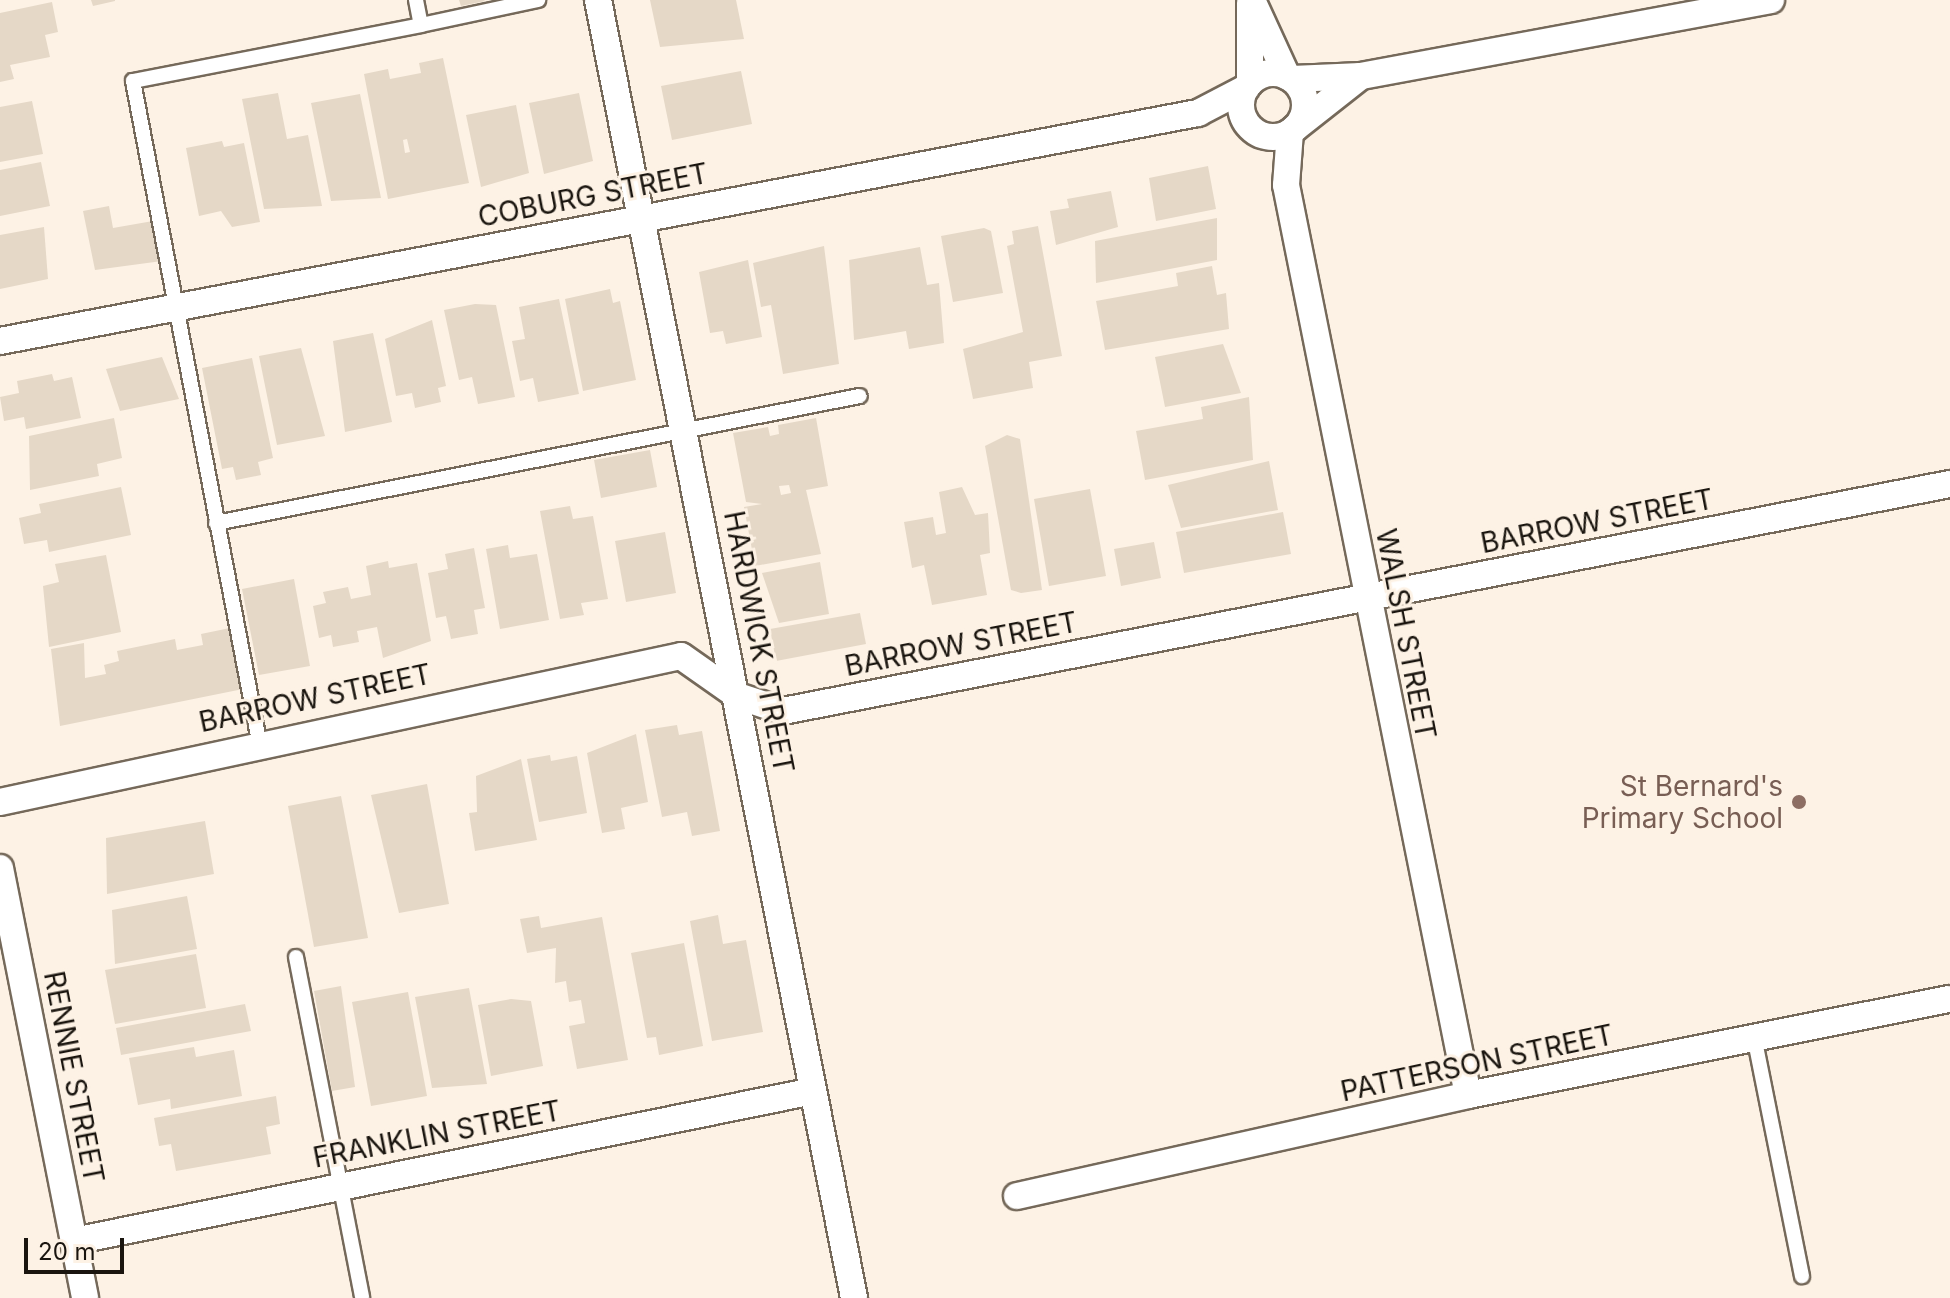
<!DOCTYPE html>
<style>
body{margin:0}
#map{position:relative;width:1950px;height:1298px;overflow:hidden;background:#fdf2e5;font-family:Inter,sans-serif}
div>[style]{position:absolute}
.building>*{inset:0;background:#e5d8c7}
.roads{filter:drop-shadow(2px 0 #75695a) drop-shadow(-2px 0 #75695a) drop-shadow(0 2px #75695a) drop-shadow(0 -2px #75695a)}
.service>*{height:14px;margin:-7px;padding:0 7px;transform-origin:7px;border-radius:7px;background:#fff}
.minor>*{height:26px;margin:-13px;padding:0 13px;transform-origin:13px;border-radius:13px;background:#fff}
.minor>.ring{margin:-13px;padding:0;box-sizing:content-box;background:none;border:26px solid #fff;border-radius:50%}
.dots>*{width:22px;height:22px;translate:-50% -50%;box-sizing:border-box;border:4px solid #fdf2e5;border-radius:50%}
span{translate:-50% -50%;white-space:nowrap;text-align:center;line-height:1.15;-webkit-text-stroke:6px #fdf2e5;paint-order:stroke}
.street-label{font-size:28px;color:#1a150f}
.education-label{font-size:28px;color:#785e54}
.right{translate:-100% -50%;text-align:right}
.scale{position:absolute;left:24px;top:1238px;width:100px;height:36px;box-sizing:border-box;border:4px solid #1a150f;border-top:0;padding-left:10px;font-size:24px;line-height:28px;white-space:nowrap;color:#1a150f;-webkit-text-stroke:6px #fdf2e5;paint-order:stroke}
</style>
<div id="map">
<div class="building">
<i style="clip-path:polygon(91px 0,115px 0,115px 1px,93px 6px)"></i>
<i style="clip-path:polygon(459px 0,484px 0,485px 1px,461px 6px)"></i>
<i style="clip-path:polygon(650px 0,736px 0,744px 39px,660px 47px)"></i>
<i style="clip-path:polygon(52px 2px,58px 32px,45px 35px,50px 57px,10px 65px,14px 79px,0 82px,0 13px)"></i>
<i style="clip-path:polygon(evenodd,443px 58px,469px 183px,388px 199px,364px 74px,388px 69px,390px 79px,421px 73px,419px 63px,443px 58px,407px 139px,410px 152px,405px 153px,403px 140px,407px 139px)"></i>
<i style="clip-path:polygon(741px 71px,752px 124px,672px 140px,661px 86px)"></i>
<i style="clip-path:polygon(278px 93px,287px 139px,308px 135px,322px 206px,264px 209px,242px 99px)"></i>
<i style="clip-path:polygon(579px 93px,593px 161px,544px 174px,529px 103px)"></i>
<i style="clip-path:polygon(360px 94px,381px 198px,331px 201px,311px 103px)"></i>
<i style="clip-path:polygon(32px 101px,43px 154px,0 162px,0 107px)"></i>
<i style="clip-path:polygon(516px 105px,529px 173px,481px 187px,466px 115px)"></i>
<i style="clip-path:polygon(222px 141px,224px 147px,244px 143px,260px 222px,232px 227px,221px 211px,199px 216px,186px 148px)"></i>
<i style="clip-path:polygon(41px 162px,50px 206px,0 216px,0 170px)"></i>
<i style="clip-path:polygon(1208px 166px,1216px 209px,1156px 221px,1149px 178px)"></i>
<i style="clip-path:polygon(1111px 191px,1118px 227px,1056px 245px,1050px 211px,1069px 208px,1067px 199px)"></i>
<i style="clip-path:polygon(109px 206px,113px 228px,153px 221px,162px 261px,95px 270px,83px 211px)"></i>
<i style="clip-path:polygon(1217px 218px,1217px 260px,1096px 283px,1095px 241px)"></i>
<i style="clip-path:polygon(1038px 226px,1062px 356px,1029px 362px,1033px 388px,973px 399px,963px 349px,1023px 332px,1007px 246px,1014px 244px,1012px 231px)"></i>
<i style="clip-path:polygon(44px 227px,48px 279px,0 289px,0 235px)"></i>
<i style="clip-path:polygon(984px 228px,991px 231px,1003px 293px,953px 302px,941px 236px)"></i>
<i style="clip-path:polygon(824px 246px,839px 364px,783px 374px,771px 305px,761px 307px,753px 263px)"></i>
<i style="clip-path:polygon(920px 247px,927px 285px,939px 283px,944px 343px,909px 349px,906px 331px,854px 340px,849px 260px)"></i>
<i style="clip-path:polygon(748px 260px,762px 337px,726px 344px,723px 331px,710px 333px,699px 272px)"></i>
<i style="clip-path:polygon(1212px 266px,1217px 295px,1226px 293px,1229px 329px,1105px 350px,1096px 301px,1178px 286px,1176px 273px)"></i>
<i style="clip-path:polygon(610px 289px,613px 303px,620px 301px,636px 380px,583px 391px,565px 299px)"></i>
<i style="clip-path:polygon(559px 299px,579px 394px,538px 402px,533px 378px,520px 381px,512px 341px,525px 339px,519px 307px)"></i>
<i style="clip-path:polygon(475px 304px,496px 305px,515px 397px,478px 404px,472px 377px,459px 380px,444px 310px)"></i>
<i style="clip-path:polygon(432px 320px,446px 386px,438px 388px,441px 402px,415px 408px,412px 393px,396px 396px,385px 339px)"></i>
<i style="clip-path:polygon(373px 333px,392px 422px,345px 432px,333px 341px)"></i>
<i style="clip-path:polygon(1223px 344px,1241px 393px,1165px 407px,1155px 357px)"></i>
<i style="clip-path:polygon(301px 348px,325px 436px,277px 445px,259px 356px)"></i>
<i style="clip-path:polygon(162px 357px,179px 399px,120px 411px,106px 369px)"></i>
<i style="clip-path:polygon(252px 358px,273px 458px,258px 462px,261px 475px,236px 480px,233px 467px,222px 469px,202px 368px)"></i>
<i style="clip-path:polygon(52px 374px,54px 381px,72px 377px,81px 418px,26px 429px,24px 417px,4px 421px,0 397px,19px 393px,17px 381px)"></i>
<i style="clip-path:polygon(1249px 397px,1253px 460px,1145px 480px,1136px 431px,1203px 419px,1201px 407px)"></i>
<i style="clip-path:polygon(114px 418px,122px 458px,97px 464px,99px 476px,30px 490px,29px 436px)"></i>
<i style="clip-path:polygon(evenodd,816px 418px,828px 486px,806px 490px,821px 554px,755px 566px,744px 507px,762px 504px,746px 502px,733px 433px,768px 427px,770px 436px,779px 434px,778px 425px,816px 418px,789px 485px,791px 493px,781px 495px,779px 486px,789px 485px)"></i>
<i style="clip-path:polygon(1007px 435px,1020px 439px,1042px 590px,1021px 593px,1011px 590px,985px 446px)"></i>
<i style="clip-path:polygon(650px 450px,657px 487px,601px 498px,594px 460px)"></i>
<i style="clip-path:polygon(1269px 461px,1278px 510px,1181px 528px,1168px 485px)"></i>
<i style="clip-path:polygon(121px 487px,131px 535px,49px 552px,47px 540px,24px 544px,19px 518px,41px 513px,39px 504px)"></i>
<i style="clip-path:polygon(962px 487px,975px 515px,988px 513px,990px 553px,980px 555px,987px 595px,932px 605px,924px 565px,912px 568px,904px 522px,933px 517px,936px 535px,946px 533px,939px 492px)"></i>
<i style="clip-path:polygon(1090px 489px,1106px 576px,1049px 586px,1034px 499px)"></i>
<i style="clip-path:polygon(570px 506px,573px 519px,593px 516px,608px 599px,581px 603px,584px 615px,560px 619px,540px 511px)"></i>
<i style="clip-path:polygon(1283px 512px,1291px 554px,1184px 573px,1176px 532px)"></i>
<i style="clip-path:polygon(665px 532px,676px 593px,626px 602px,615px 541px)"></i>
<i style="clip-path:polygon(1154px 542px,1161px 578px,1121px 586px,1114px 549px)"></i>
<i style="clip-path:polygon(508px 545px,510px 558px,537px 554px,549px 620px,500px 629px,486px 549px)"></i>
<i style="clip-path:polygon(474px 548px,485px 608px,474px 610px,478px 634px,451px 639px,446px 616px,436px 618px,428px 573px,448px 569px,445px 554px)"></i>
<i style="clip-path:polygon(106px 555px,121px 632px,49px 647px,43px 586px,59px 582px,55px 564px)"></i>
<i style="clip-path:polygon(388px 561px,389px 568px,417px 563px,431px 641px,383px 658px,377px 627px,357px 631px,359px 642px,333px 647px,331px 635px,319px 638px,313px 606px,326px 603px,323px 592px,348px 587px,351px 599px,371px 595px,366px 566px)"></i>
<i style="clip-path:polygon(820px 562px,829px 614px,779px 623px,762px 573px)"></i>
<i style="clip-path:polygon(294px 579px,310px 666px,259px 675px,242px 589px)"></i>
<i style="clip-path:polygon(860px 613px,866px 644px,776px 661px,770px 629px)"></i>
<i style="clip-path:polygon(230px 628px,243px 689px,60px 726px,51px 649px,84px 643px,85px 678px,106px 674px,104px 665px,119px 661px,117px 651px,175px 639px,177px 650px,203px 645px,201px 634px)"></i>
<i style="clip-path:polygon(677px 725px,679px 735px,702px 731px,720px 831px,692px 836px,687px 812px,662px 817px,645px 730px)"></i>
<i style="clip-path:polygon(636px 734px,648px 802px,621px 808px,625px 829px,602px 833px,587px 753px)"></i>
<i style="clip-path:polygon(550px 755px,551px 761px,577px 756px,587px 813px,539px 822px,527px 759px)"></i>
<i style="clip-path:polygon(521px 759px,537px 840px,475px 851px,469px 813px,477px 812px,476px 776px)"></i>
<i style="clip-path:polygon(427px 784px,449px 904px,399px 913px,371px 795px)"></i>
<i style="clip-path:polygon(341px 796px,368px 938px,314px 947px,288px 806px)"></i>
<i style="clip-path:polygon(205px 821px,214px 874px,107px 894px,106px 838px)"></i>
<i style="clip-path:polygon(187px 896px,197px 949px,115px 964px,112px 910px)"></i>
<i style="clip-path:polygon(718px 915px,723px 944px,746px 940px,763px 1032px,712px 1041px,690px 921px)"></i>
<i style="clip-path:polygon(539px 916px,541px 928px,602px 917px,628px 1060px,577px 1069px,569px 1026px,585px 1023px,581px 1000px,569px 1002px,566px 981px,555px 983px,556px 948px,527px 953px,520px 919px)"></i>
<i style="clip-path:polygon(684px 943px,703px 1046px,659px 1055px,656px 1037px,647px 1038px,631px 953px)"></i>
<i style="clip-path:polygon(196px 954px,206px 1008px,115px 1024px,105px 970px)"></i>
<i style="clip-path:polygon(341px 986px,355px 1087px,332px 1091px,314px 991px)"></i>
<i style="clip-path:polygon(469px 988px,487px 1084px,432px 1088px,415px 997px)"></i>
<i style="clip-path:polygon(408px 992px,427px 1096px,371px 1106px,352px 1002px)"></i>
<i style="clip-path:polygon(511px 999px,531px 1001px,543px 1066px,491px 1076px,478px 1005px)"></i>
<i style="clip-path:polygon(245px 1004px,251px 1031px,121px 1055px,116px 1028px)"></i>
<i style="clip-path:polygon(194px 1047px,196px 1057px,234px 1050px,242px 1096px,171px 1109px,170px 1099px,138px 1105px,129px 1058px)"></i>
<i style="clip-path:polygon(276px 1096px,280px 1124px,266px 1127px,271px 1154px,176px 1171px,171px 1144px,159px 1146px,154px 1118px)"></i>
</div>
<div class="roads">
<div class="service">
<i style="left:416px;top:0;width:25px;rotate:79deg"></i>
<i style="left:421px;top:25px;width:120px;rotate:-12.1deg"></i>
<i style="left:216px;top:523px;width:656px;rotate:-11.16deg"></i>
<i style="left:259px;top:741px;width:672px;rotate:-100.81deg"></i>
<i style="left:133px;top:81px;width:293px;rotate:-11deg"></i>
<i style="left:296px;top:957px;width:347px;rotate:79deg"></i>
<i style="left:1755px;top:1041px;width:240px;rotate:78.7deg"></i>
</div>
<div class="minor">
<i style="left:598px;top:0;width:1323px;rotate:78.84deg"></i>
<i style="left:1252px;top:0;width:84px;rotate:65.3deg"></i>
<i class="ring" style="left:1241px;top:73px;width:38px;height:38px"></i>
<i style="left:1292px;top:79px;width:69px;rotate:-2.5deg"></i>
<i style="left:1361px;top:76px;width:417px;rotate:-10.5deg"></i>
<i style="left:1250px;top:83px;width:80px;rotate:-90deg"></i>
<i style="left:1295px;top:128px;width:84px;rotate:-38.2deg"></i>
<i style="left:1290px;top:132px;width:53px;rotate:94.3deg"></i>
<i style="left:1286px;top:185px;width:928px;rotate:78.69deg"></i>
<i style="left:0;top:341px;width:1220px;rotate:-10.78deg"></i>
<i style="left:1198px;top:113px;width:54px;rotate:-27.5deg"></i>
<i style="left:0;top:802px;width:696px;rotate:-12.1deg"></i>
<i style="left:681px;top:656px;width:70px;rotate:35.1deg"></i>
<i style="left:738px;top:696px;width:47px;rotate:18.4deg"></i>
<i style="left:783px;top:711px;width:1189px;rotate:-11.01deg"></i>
<i style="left:0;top:868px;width:438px;rotate:78.8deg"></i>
<i style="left:1017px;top:1196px;width:462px;rotate:-12.6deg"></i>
<i style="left:1468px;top:1095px;width:491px;rotate:-11.3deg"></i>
<i style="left:74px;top:1241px;width:754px;rotate:-11.47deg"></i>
</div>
</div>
<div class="dots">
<i style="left:1799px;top:802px;background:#8d6e63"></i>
</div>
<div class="street-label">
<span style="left:593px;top:195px;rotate:-11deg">COBURG STREET</span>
<span style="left:1597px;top:521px;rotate:-11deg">BARROW STREET</span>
<span style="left:1406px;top:634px;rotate:79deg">WALSH STREET</span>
<span style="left:759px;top:642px;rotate:79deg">HARDWICK STREET</span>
<span style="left:961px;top:644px;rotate:-11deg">BARROW STREET</span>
<span style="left:315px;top:698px;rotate:-12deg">BARROW STREET</span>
<span style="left:1477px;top:1063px;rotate:-12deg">PATTERSON STREET</span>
<span style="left:74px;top:1077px;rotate:79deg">RENNIE STREET</span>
<span style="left:437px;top:1134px;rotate:-11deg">FRANKLIN STREET</span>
</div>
<div class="education-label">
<span class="right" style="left:1783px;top:802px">St Bernard's<br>Primary School</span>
</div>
<div class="scale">20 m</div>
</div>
